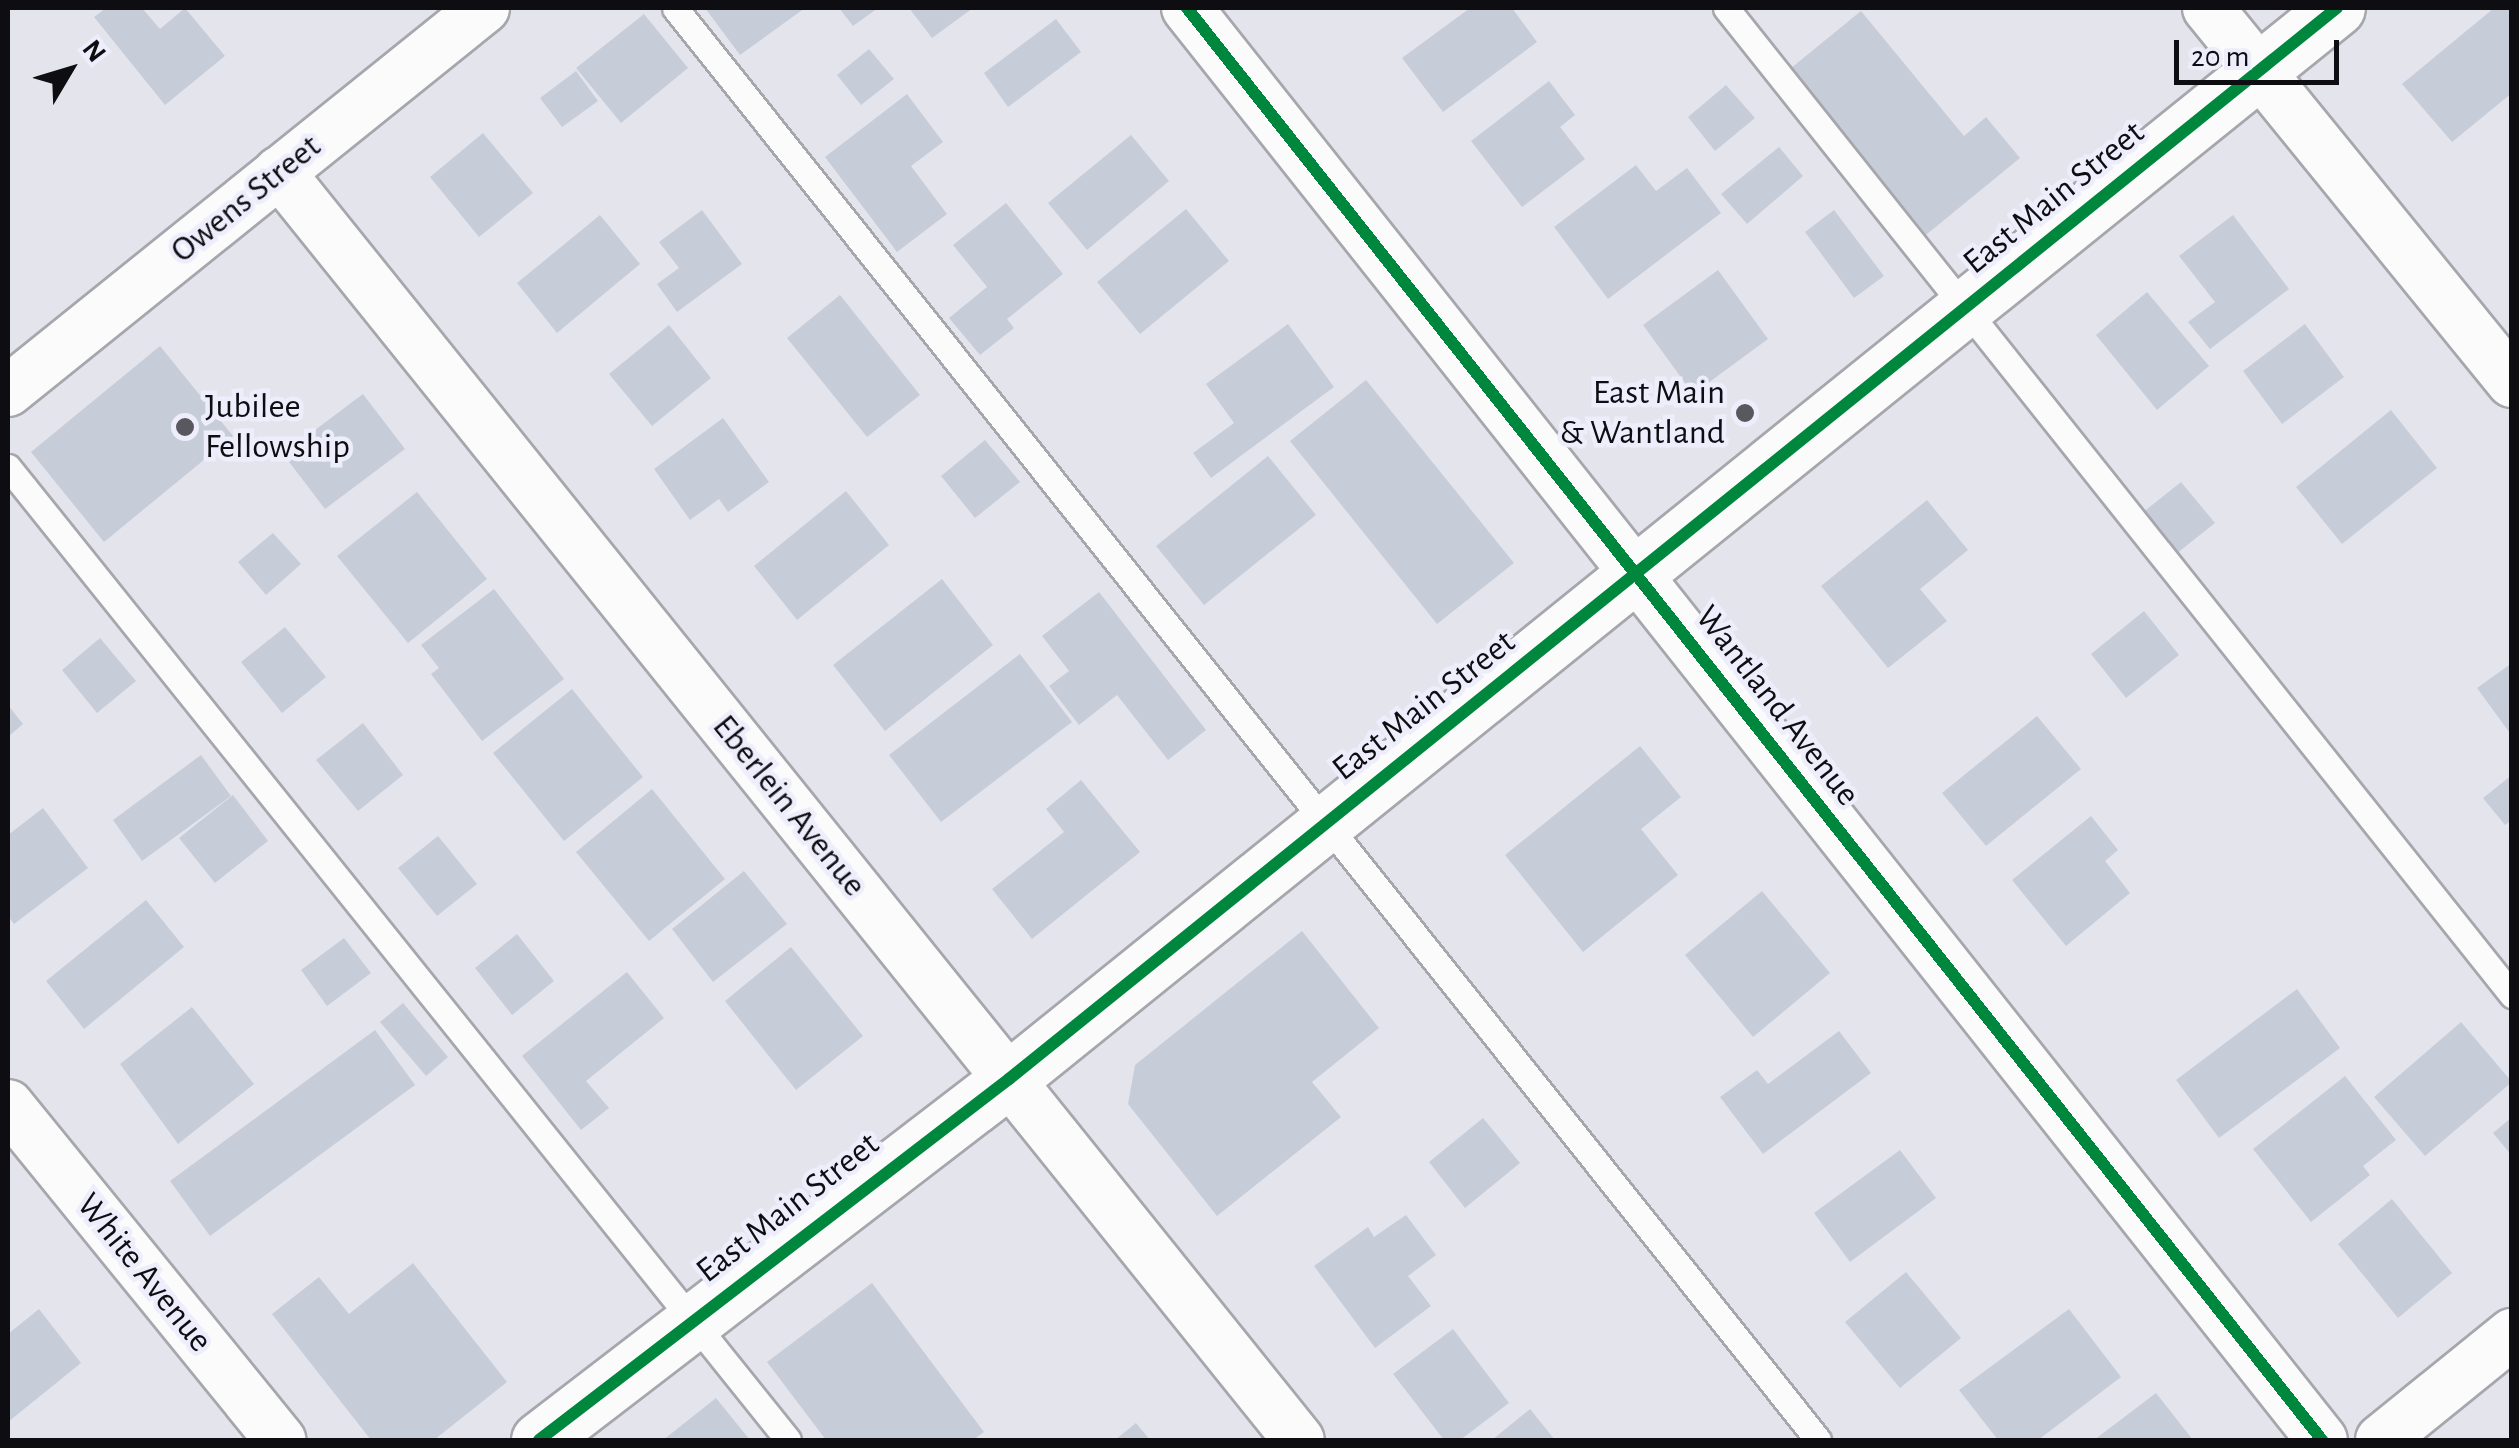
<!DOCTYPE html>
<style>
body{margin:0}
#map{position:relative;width:2519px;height:1448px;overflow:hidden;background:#e4e4ec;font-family:"Alegreya Sans",sans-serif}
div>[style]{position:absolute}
.building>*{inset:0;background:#c7cdd8}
.roads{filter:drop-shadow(2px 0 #a6a6ad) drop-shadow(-2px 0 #a6a6ad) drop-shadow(0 2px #a6a6ad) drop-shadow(0 -2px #a6a6ad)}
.service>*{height:25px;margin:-12.5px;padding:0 12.5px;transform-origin:12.5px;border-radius:12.5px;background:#fbfbfc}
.minor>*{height:50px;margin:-25px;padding:0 25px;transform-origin:25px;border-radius:25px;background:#fbfbfc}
.tertiary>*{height:55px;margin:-27.5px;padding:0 27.5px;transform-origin:27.5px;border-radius:27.5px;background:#fbfbfc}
.cycleway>*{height:12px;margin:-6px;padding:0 6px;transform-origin:6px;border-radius:6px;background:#00873e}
.dots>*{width:28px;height:28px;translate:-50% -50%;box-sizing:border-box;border:5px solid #eeedfc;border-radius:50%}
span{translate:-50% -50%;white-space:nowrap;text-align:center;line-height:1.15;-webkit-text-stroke:9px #eeedfc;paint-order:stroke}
.street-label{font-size:35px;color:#0d0d12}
.poi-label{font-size:35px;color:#0d0d12}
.right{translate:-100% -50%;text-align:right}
.left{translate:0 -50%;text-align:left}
.frame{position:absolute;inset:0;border:10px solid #0d0d12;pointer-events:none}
.north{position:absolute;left:20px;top:20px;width:100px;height:100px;-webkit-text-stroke:8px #eeedfc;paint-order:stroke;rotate:52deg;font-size:28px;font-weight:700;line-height:40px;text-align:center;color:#0d0d12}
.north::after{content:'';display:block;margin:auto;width:35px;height:45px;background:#0d0d12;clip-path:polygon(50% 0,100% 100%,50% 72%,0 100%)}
.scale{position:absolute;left:2174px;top:40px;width:165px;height:45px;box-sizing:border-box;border:5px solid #0d0d12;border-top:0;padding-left:12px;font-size:30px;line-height:35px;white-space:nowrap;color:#0d0d12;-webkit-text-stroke:8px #eeedfc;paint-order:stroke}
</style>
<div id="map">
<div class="building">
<i style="clip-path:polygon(106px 8px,142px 8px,160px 29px,185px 8px,225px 56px,165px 105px,94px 17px)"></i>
<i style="clip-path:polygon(705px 8px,805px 8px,740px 55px)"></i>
<i style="clip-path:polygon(839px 8px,878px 8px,853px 26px)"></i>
<i style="clip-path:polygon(909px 8px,973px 8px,932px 38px)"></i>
<i style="clip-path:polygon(1470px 8px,1512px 8px,1537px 42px,1443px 112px,1402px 58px)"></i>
<i style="clip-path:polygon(2494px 8px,2512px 8px,2512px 93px,2452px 142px,2402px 84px)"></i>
<i style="clip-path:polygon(1861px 11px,1964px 136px,1986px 117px,2020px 158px,1921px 239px,1785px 73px)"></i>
<i style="clip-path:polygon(644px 14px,688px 68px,621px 123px,576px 68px)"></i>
<i style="clip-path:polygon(1056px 19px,1081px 52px,1008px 107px,984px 73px)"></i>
<i style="clip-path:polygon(869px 49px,894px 79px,861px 105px,837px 75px)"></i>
<i style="clip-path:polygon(576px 71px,598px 101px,562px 127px,540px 98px)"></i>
<i style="clip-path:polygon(1549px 81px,1575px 115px,1560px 127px,1585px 159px,1522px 207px,1471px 141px)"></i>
<i style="clip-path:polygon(1726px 85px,1755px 118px,1715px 151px,1688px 117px)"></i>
<i style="clip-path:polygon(907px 94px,943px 142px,911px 166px,947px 214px,897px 252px,825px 157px)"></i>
<i style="clip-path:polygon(483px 133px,533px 193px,479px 237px,430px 177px)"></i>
<i style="clip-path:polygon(1131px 135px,1169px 181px,1087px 250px,1048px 203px)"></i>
<i style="clip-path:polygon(1779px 147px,1803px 176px,1747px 224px,1721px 194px)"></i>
<i style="clip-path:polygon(1636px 165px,1656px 191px,1687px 168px,1721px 213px,1608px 299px,1554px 227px)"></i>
<i style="clip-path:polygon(1006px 203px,1063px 274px,1007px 319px,1014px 328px,980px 355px,949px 318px,987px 287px,953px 245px)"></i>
<i style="clip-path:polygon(1186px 209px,1229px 261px,1140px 334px,1097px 282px)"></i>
<i style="clip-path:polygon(702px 210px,742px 264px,677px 312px,657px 284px,679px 268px,659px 242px)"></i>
<i style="clip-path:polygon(1834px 210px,1884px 276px,1854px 298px,1805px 232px)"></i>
<i style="clip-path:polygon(600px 215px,640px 264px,557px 333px,517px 283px)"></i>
<i style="clip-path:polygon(2233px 215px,2289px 289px,2210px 349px,2188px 322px,2215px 302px,2179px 256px)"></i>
<i style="clip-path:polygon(1718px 270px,1768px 339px,1693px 394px,1643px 325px)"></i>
<i style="clip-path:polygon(2147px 292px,2209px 366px,2157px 410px,2096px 335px)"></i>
<i style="clip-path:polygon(840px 295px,920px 395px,867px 437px,787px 338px)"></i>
<i style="clip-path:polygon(1288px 324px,1334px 387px,1211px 478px,1193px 453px,1234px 423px,1206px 384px)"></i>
<i style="clip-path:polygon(2305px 324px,2344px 377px,2282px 424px,2243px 371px)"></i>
<i style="clip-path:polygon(669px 325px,711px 378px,652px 426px,609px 374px)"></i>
<i style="clip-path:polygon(160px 346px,233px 436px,104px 542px,31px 452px)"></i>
<i style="clip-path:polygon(1366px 380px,1514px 563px,1437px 624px,1290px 441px)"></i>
<i style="clip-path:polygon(363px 394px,405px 449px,325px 509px,283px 454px)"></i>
<i style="clip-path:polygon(2391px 410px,2437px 468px,2342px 544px,2296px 487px)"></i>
<i style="clip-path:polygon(723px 418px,769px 482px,728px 512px,719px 499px,690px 520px,654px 469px)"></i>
<i style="clip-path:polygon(985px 440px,1020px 482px,975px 518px,941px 476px)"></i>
<i style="clip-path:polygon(1268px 456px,1316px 515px,1204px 605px,1156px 546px)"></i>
<i style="clip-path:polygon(2181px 482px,2215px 523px,2171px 558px,2137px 517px)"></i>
<i style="clip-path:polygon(846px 491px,889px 545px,797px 620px,754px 566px)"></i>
<i style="clip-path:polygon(417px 492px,487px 579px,408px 643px,337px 556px)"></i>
<i style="clip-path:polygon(1927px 500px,1968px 550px,1920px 589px,1947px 621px,1888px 668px,1821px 586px)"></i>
<i style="clip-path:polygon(273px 533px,301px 564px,266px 595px,238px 562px)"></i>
<i style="clip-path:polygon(942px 579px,993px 645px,885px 731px,833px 665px)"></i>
<i style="clip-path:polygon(494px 589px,564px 679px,482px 741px,431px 674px,439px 668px,421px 645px)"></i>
<i style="clip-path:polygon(1099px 592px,1206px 730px,1168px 760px,1117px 695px,1079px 725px,1049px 686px,1069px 671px,1042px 636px)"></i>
<i style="clip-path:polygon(2144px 611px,2179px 655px,2126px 698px,2091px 654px)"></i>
<i style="clip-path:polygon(285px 627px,326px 677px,282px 713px,241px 662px)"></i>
<i style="clip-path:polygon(100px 638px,136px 681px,97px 713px,62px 670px)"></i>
<i style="clip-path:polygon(1020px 654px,1072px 722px,941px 822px,889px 755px)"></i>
<i style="clip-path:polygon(2512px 663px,2512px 736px,2477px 688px)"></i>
<i style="clip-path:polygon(572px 689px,643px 777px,564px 841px,493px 753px)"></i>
<i style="clip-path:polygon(8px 705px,23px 724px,8px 737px)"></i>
<i style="clip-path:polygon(2037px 716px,2081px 769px,1986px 846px,1942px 793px)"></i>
<i style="clip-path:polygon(363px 723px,403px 775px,358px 811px,316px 760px)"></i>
<i style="clip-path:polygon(1640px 746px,1681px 797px,1641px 829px,1678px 875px,1583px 952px,1505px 855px)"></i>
<i style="clip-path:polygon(201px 755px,231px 796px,142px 861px,113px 820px)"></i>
<i style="clip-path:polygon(2512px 775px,2512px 820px,2505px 825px,2483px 798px)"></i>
<i style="clip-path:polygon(1081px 780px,1140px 852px,1032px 939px,992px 889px,1064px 832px,1046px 809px)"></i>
<i style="clip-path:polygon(652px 789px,725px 879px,649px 941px,576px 852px)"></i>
<i style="clip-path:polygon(233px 795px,268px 841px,215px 883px,179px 838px)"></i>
<i style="clip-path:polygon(43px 808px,88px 868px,14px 924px,8px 916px,8px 835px)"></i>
<i style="clip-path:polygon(2091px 816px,2118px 850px,2105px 861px,2130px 893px,2066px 946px,2012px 880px)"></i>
<i style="clip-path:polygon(438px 836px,477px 884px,437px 916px,398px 868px)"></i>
<i style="clip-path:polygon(744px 871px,787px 924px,713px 982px,672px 929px)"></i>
<i style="clip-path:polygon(1762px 891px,1830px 973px,1753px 1037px,1685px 955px)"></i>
<i style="clip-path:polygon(146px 900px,184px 947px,84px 1029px,46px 981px)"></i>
<i style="clip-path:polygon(1302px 931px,1379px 1028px,1312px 1082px,1341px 1117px,1217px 1216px,1128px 1104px,1135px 1065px)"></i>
<i style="clip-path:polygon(517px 934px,554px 981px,512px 1015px,475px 968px)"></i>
<i style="clip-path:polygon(344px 938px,371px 973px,327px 1006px,301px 970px)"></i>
<i style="clip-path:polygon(791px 947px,863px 1036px,796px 1090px,725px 1001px)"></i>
<i style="clip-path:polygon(627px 972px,664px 1018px,586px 1081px,609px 1108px,581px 1130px,522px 1056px)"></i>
<i style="clip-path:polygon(2297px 989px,2340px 1048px,2219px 1138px,2176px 1080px)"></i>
<i style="clip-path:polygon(403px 1003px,448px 1057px,426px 1076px,380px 1022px)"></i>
<i style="clip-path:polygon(192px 1007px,254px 1084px,178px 1144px,120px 1064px)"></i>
<i style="clip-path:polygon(2461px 1022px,2512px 1082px,2425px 1156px,2374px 1097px)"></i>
<i style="clip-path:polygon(375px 1030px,415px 1085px,210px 1236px,170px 1181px)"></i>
<i style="clip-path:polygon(1839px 1031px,1871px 1073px,1763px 1154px,1720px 1097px,1757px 1070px,1768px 1084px)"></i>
<i style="clip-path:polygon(2345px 1076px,2396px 1140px,2363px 1166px,2370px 1175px,2311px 1222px,2253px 1149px)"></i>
<i style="clip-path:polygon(2512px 1117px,2512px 1156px,2493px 1133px)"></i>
<i style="clip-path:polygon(1483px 1118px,1520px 1163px,1465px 1208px,1429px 1162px)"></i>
<i style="clip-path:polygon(1900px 1150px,1936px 1198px,1850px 1262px,1814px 1213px)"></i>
<i style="clip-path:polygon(2392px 1199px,2452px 1273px,2398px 1318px,2338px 1244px)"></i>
<i style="clip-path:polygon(1406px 1215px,1436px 1255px,1408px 1276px,1431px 1306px,1375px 1348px,1314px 1266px,1368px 1227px,1374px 1237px)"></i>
<i style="clip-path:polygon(413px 1263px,507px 1382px,434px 1440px,371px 1440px,272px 1314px,319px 1277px,349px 1314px)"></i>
<i style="clip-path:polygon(1906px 1272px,1961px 1338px,1900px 1388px,1845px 1322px)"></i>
<i style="clip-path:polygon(872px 1283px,984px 1432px,973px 1440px,826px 1440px,767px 1362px)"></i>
<i style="clip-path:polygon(39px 1309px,81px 1363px,8px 1422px,8px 1334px)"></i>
<i style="clip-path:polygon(2069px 1309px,2121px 1377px,2038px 1440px,1998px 1440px,1959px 1390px)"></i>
<i style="clip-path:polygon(1453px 1329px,1509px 1403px,1460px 1440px,1444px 1440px,1393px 1374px)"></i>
<i style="clip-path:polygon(2156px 1393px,2193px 1440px,2094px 1440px)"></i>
<i style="clip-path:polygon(716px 1398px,750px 1440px,663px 1440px)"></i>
<i style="clip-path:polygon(1530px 1409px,1555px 1440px,1492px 1440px)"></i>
<i style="clip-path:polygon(1136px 1423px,1150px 1440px,1115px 1440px)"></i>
</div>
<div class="roads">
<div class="service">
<i style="left:675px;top:8px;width:1832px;rotate:51.4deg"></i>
<i style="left:1726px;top:8px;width:1262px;rotate:51.47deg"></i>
<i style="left:8px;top:467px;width:1247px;rotate:51.28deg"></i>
</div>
<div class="minor">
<i style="left:1187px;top:8px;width:1827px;rotate:51.6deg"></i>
<i style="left:2208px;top:8px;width:482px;rotate:50.9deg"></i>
<i style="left:279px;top:172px;width:1627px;rotate:51.19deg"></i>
<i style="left:8px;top:391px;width:611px;rotate:-38.82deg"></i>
<i style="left:8px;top:1105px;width:432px;rotate:50.9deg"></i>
<i style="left:2381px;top:1440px;width:169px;rotate:-39deg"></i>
</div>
<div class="tertiary">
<i style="left:539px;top:1440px;width:593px;rotate:-37.53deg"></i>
<i style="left:1009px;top:1079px;width:1706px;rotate:-38.89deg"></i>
</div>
</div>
<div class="cycleway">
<i style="left:1187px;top:8px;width:1827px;rotate:51.6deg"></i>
<i style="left:539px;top:1440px;width:593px;rotate:-37.53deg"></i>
<i style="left:1009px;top:1079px;width:1706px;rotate:-38.89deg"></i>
</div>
<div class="dots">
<i style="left:1745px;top:413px;background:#58585e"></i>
<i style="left:185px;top:427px;background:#58585e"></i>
</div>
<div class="street-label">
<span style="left:2054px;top:198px;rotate:-39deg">East Main Street</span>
<span style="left:246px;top:199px;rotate:-39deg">Owens Street</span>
<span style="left:1424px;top:706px;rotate:-38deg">East Main Street</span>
<span style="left:1777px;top:706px;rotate:52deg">Wantland Avenue</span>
<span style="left:789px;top:806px;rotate:51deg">Eberlein Avenue</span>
<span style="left:788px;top:1208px;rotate:-38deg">East Main Street</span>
<span style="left:144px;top:1273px;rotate:51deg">White Avenue</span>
</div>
<div class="poi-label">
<span class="right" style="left:1725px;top:413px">East Main<br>&amp; Wantland</span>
<span class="left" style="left:205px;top:427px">Jubilee<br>Fellowship</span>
</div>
<div class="frame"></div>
<div class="north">N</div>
<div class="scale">20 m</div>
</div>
